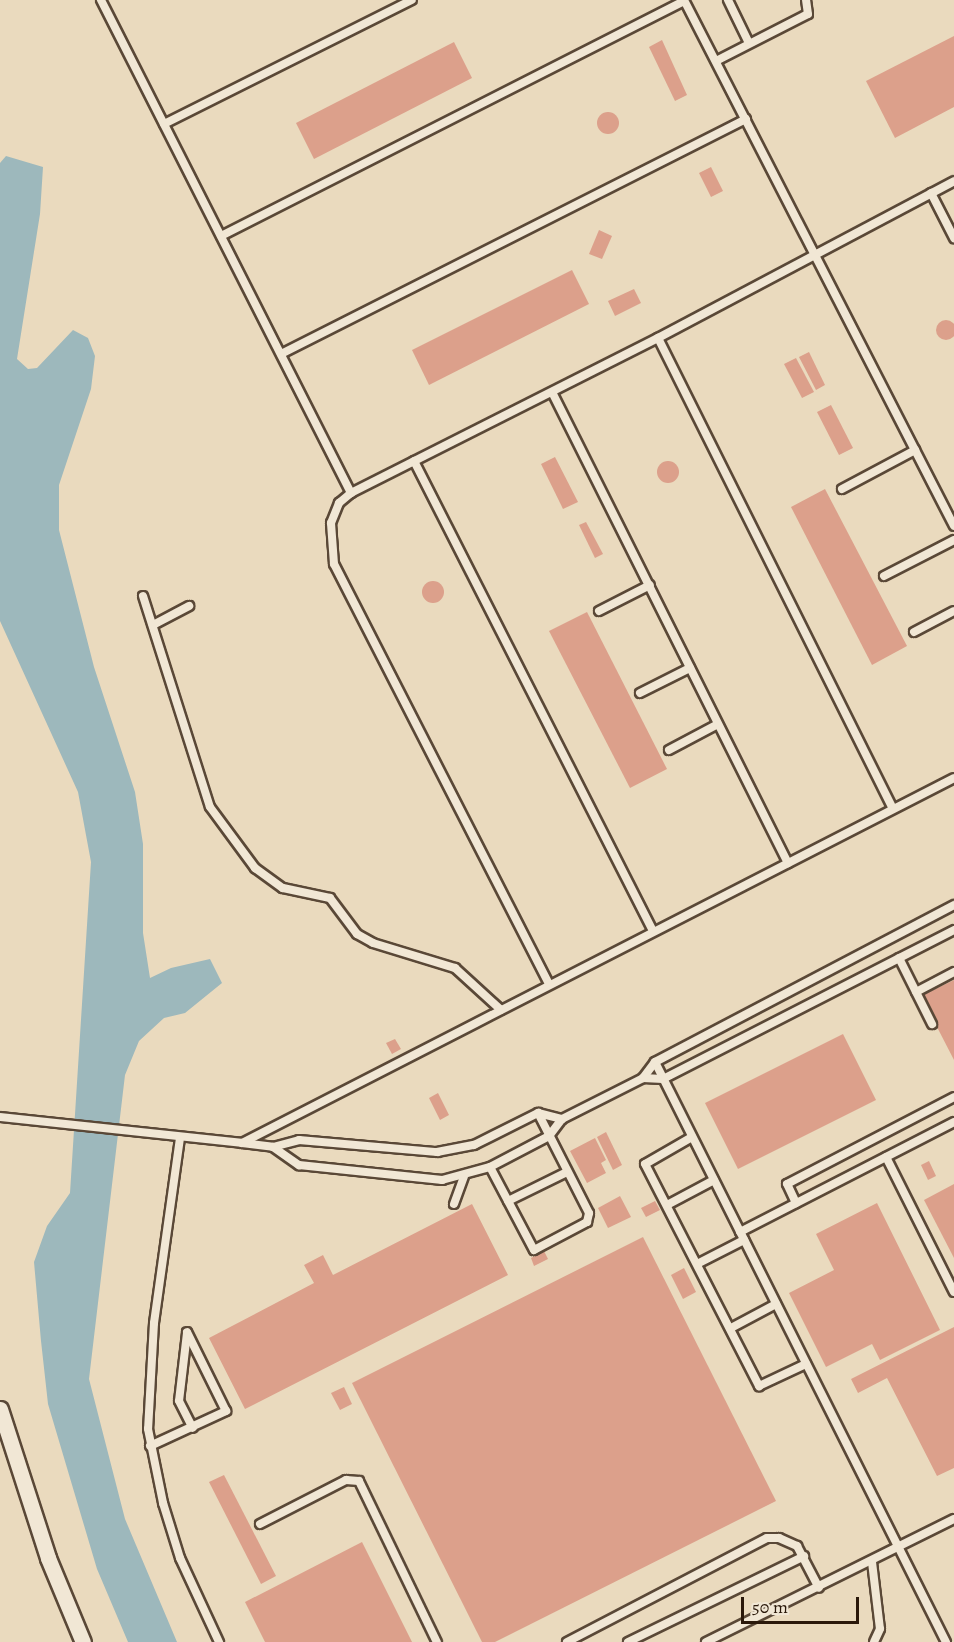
<!DOCTYPE html>
<style>
body{margin:0}
#map{position:relative;width:954px;height:1642px;overflow:hidden;background:#eadabe;font-family:Alegreya,serif}
div>[style]{position:absolute}
.water>*{inset:0;background:#9db8bc}
.building>*{inset:0;background:#dca08b}
.round{border-radius:50%}
.roads{filter:drop-shadow(2px 0 #5a4837) drop-shadow(-2px 0 #5a4837) drop-shadow(0 2px #5a4837) drop-shadow(0 -2px #5a4837)}
.lane>*{height:8px;margin:-4px;padding:0 4px;transform-origin:4px;border-radius:4px;background:#f1e7d5}
.street>*{height:15px;margin:-7.5px;padding:0 7.5px;transform-origin:7.5px;border-radius:7.5px;background:#f1e7d5}
span{translate:-50% -50%;white-space:nowrap;text-align:center;line-height:1.15;-webkit-text-stroke:4.5px #f1e7d5;paint-order:stroke}
.scale{position:absolute;left:741px;top:1597px;width:118px;height:27px;box-sizing:border-box;border:3px solid #2a180a;border-top:0;padding-left:8px;font-size:18px;line-height:21px;white-space:nowrap;color:#2a180a;-webkit-text-stroke:4px #f1e7d5;paint-order:stroke}
</style>
<div id="map">
<div class="water">
<i style="clip-path:polygon(6px 156px,43px 167px,40px 214px,17px 359px,28px 369px,37px 368px,73px 330px,88px 338px,95px 356px,91px 389px,59px 485px,59px 530px,94px 667px,135px 792px,143px 844px,143px 933px,150px 978px,171px 968px,210px 959px,222px 983px,185px 1013px,164px 1018px,139px 1041px,125px 1075px,89px 1379px,125px 1519px,177px 1642px,128px 1642px,97px 1569px,48px 1404px,41px 1341px,34px 1262px,47px 1226px,70px 1193px,91px 862px,78px 792px,0 621px,0 163px)"></i>
</div>
<div class="building">
<i style="clip-path:polygon(954px 36px,954px 107px,895px 138px,866px 81px)"></i>
<i style="clip-path:polygon(662px 40px,687px 95px,675px 101px,649px 47px)"></i>
<i style="clip-path:polygon(454px 42px,472px 78px,314px 159px,296px 123px)"></i>
<i class="round" style="left:597px;top:112px;width:22px;height:22px"></i>
<i style="clip-path:polygon(711px 167px,723px 191px,711px 197px,699px 173px)"></i>
<i style="clip-path:polygon(599px 230px,612px 236px,602px 259px,589px 254px)"></i>
<i style="clip-path:polygon(572px 270px,589px 304px,429px 385px,412px 350px)"></i>
<i style="clip-path:polygon(634px 289px,641px 303px,615px 316px,608px 301px)"></i>
<i class="round" style="left:936px;top:320px;width:20px;height:20px"></i>
<i style="clip-path:polygon(809px 352px,825px 385px,816px 390px,799px 357px)"></i>
<i style="clip-path:polygon(796px 358px,814px 392px,802px 398px,784px 364px)"></i>
<i style="clip-path:polygon(831px 405px,853px 448px,839px 455px,817px 412px)"></i>
<i style="clip-path:polygon(555px 457px,578px 502px,563px 509px,541px 464px)"></i>
<i class="round" style="left:657px;top:461px;width:22px;height:22px"></i>
<i style="clip-path:polygon(825px 489px,907px 646px,872px 665px,791px 507px)"></i>
<i style="clip-path:polygon(586px 522px,603px 554px,595px 558px,579px 525px)"></i>
<i class="round" style="left:422px;top:581px;width:22px;height:22px"></i>
<i style="clip-path:polygon(587px 612px,667px 769px,630px 788px,549px 631px)"></i>
<i style="clip-path:polygon(954px 980px,954px 1060px,921px 996px)"></i>
<i style="clip-path:polygon(843px 1034px,876px 1100px,738px 1169px,705px 1103px)"></i>
<i style="clip-path:polygon(395px 1039px,401px 1049px,392px 1054px,386px 1043px)"></i>
<i style="clip-path:polygon(438px 1093px,449px 1115px,440px 1120px,429px 1098px)"></i>
<i style="clip-path:polygon(606px 1132px,622px 1165px,613px 1170px,597px 1137px)"></i>
<i style="clip-path:polygon(595px 1138px,606px 1160px,601px 1163px,606px 1173px,587px 1183px,570px 1151px)"></i>
<i style="clip-path:polygon(929px 1161px,936px 1176px,928px 1180px,921px 1165px)"></i>
<i style="clip-path:polygon(954px 1184px,954px 1258px,924px 1200px)"></i>
<i style="clip-path:polygon(620px 1196px,631px 1217px,608px 1228px,598px 1208px)"></i>
<i style="clip-path:polygon(655px 1201px,660px 1210px,646px 1217px,641px 1208px)"></i>
<i style="clip-path:polygon(877px 1203px,940px 1330px,880px 1360px,872px 1344px,826px 1367px,789px 1293px,834px 1270px,816px 1234px)"></i>
<i style="clip-path:polygon(472px 1204px,508px 1275px,245px 1409px,209px 1338px,314px 1283px,304px 1265px,323px 1255px,333px 1275px)"></i>
<i style="clip-path:polygon(643px 1237px,776px 1501px,495px 1642px,482px 1642px,352px 1383px)"></i>
<i style="clip-path:polygon(544px 1251px,548px 1259px,534px 1266px,531px 1258px)"></i>
<i style="clip-path:polygon(684px 1268px,696px 1292px,683px 1299px,671px 1275px)"></i>
<i style="clip-path:polygon(954px 1327px,954px 1468px,937px 1476px,887px 1378px,858px 1393px,851px 1379px)"></i>
<i style="clip-path:polygon(344px 1387px,352px 1404px,340px 1410px,331px 1393px)"></i>
<i style="clip-path:polygon(224px 1475px,276px 1576px,261px 1584px,209px 1482px)"></i>
<i style="clip-path:polygon(362px 1542px,412px 1642px,265px 1642px,245px 1602px)"></i>
</div>
<div class="roads">
<div class="lane">
<i style="left:101px;top:0;width:553px;rotate:63.11deg"></i>
<i style="left:684px;top:0;width:591px;rotate:62.83deg"></i>
<i style="left:728px;top:0;width:48px;rotate:64deg"></i>
<i style="left:716px;top:61px;width:103px;rotate:-27.1deg"></i>
<i style="left:808px;top:14px;width:14px;rotate:-98deg"></i>
<i style="left:164px;top:124px;width:277px;rotate:-26.6deg"></i>
<i style="left:931px;top:193px;width:51px;rotate:62.9deg"></i>
<i style="left:221px;top:236px;width:519px;rotate:-26.91deg"></i>
<i style="left:658px;top:338px;width:526px;rotate:63.48deg"></i>
<i style="left:281px;top:354px;width:521px;rotate:-26.81deg"></i>
<i style="left:552px;top:392px;width:527px;rotate:63.39deg"></i>
<i style="left:414px;top:461px;width:527px;rotate:63.05deg"></i>
<i style="left:842px;top:489px;width:83px;rotate:-28.1deg"></i>
<i style="left:884px;top:576px;width:79px;rotate:-27.2deg"></i>
<i style="left:143px;top:596px;width:221px;rotate:72.4deg"></i>
<i style="left:210px;top:807px;width:76px;rotate:53.6deg"></i>
<i style="left:255px;top:868px;width:34px;rotate:36deg"></i>
<i style="left:283px;top:888px;width:48px;rotate:12deg"></i>
<i style="left:330px;top:898px;width:45px;rotate:53.1deg"></i>
<i style="left:357px;top:934px;width:18px;rotate:29deg"></i>
<i style="left:373px;top:943px;width:86px;rotate:17deg"></i>
<i style="left:455px;top:968px;width:62px;rotate:42.4deg"></i>
<i style="left:599px;top:611px;width:57px;rotate:-27deg"></i>
<i style="left:153px;top:625px;width:41px;rotate:-27.8deg"></i>
<i style="left:914px;top:632px;width:45px;rotate:-27.7deg"></i>
<i style="left:640px;top:693px;width:56px;rotate:-26.6deg"></i>
<i style="left:669px;top:750px;width:55px;rotate:-28deg"></i>
<i style="left:899px;top:958px;width:74px;rotate:63.4deg"></i>
<i style="left:549px;top:984px;width:472px;rotate:-117.1deg"></i>
<i style="left:334px;top:564px;width:41px;rotate:-94.2deg"></i>
<i style="left:331px;top:523px;width:22px;rotate:-68deg"></i>
<i style="left:339px;top:503px;width:16px;rotate:-40deg"></i>
<i style="left:351px;top:493px;width:344px;rotate:-26.8deg"></i>
<i style="left:658px;top:338px;width:335px;rotate:-27.9deg"></i>
<i style="left:916px;top:992px;width:43px;rotate:-27.8deg"></i>
<i style="left:655px;top:1062px;width:649px;rotate:63.36deg"></i>
<i style="left:643px;top:1078px;width:20px;rotate:3deg"></i>
<i style="left:663px;top:1079px;width:327px;rotate:-27.1deg"></i>
<i style="left:0;top:1117px;width:243px;rotate:6.1deg"></i>
<i style="left:242px;top:1143px;width:800px;rotate:-27.14deg"></i>
<i style="left:692px;top:1137px;width:54px;rotate:150.1deg"></i>
<i style="left:645px;top:1164px;width:250px;rotate:62.8deg"></i>
<i style="left:759px;top:1386px;width:52px;rotate:-25.1deg"></i>
<i style="left:180px;top:1138px;width:187px;rotate:98deg"></i>
<i style="left:154px;top:1323px;width:106px;rotate:93.2deg"></i>
<i style="left:148px;top:1429px;width:76px;rotate:78.5deg"></i>
<i style="left:163px;top:1503px;width:58px;rotate:72.8deg"></i>
<i style="left:180px;top:1558px;width:93px;rotate:65.1deg"></i>
<i style="left:242px;top:1143px;width:31px;rotate:7deg"></i>
<i style="left:273px;top:1147px;width:27px;rotate:-15deg"></i>
<i style="left:299px;top:1140px;width:139px;rotate:5deg"></i>
<i style="left:437px;top:1152px;width:38px;rotate:-11deg"></i>
<i style="left:474px;top:1145px;width:72px;rotate:-26.6deg"></i>
<i style="left:538px;top:1113px;width:25px;rotate:14deg"></i>
<i style="left:273px;top:1147px;width:32px;rotate:35deg"></i>
<i style="left:299px;top:1165px;width:144px;rotate:6deg"></i>
<i style="left:442px;top:1180px;width:50px;rotate:-15.2deg"></i>
<i style="left:490px;top:1167px;width:67px;rotate:-27.7deg"></i>
<i style="left:549px;top:1136px;width:21px;rotate:-53deg"></i>
<i style="left:562px;top:1119px;width:91px;rotate:-26.8deg"></i>
<i style="left:643px;top:1078px;width:20px;rotate:-53deg"></i>
<i style="left:655px;top:1062px;width:338px;rotate:-27.7deg"></i>
<i style="left:886px;top:1157px;width:151px;rotate:63.3deg"></i>
<i style="left:490px;top:1167px;width:94px;rotate:62.1deg"></i>
<i style="left:534px;top:1250px;width:60px;rotate:-27.8deg"></i>
<i style="left:587px;top:1222px;width:9px;rotate:-77deg"></i>
<i style="left:589px;top:1213px;width:112px;rotate:-117deg"></i>
<i style="left:508px;top:1201px;width:66px;rotate:-26.2deg"></i>
<i style="left:796px;top:1203px;width:21px;rotate:-115deg"></i>
<i style="left:787px;top:1184px;width:188px;rotate:-27.5deg"></i>
<i style="left:454px;top:1204px;width:29px;rotate:-70deg"></i>
<i style="left:667px;top:1205px;width:53px;rotate:-28deg"></i>
<i style="left:740px;top:1232px;width:241px;rotate:-27.2deg"></i>
<i style="left:697px;top:1264px;width:53px;rotate:-27.1deg"></i>
<i style="left:731px;top:1328px;width:51px;rotate:-28.1deg"></i>
<i style="left:187px;top:1333px;width:68px;rotate:96.7deg"></i>
<i style="left:179px;top:1401px;width:30px;rotate:63deg"></i>
<i style="left:150px;top:1446px;width:84px;rotate:-24.7deg"></i>
<i style="left:226px;top:1411px;width:88px;rotate:-116.3deg"></i>
<i style="left:260px;top:1524px;width:97px;rotate:-27.1deg"></i>
<i style="left:346px;top:1480px;width:13px;rotate:4deg"></i>
<i style="left:359px;top:1481px;width:179px;rotate:64.2deg"></i>
<i style="left:872px;top:1562px;width:67px;rotate:83.2deg"></i>
<i style="left:880px;top:1629px;width:14px;rotate:115deg"></i>
<i style="left:567px;top:1642px;width:225px;rotate:-27.5deg"></i>
<i style="left:767px;top:1538px;width:12px"></i>
<i style="left:779px;top:1538px;width:20px;rotate:24deg"></i>
<i style="left:797px;top:1546px;width:47px;rotate:62.4deg"></i>
<i style="left:628px;top:1642px;width:196px;rotate:-26deg"></i>
<i style="left:706px;top:1642px;width:277px;rotate:-26.4deg"></i>
</div>
<div class="street">
<i style="left:0;top:1409px;width:157px;rotate:72.1deg"></i>
<i style="left:48px;top:1558px;width:91px;rotate:67.4deg"></i>
</div>
</div>
<div class="scale">50 m</div>
</div>
